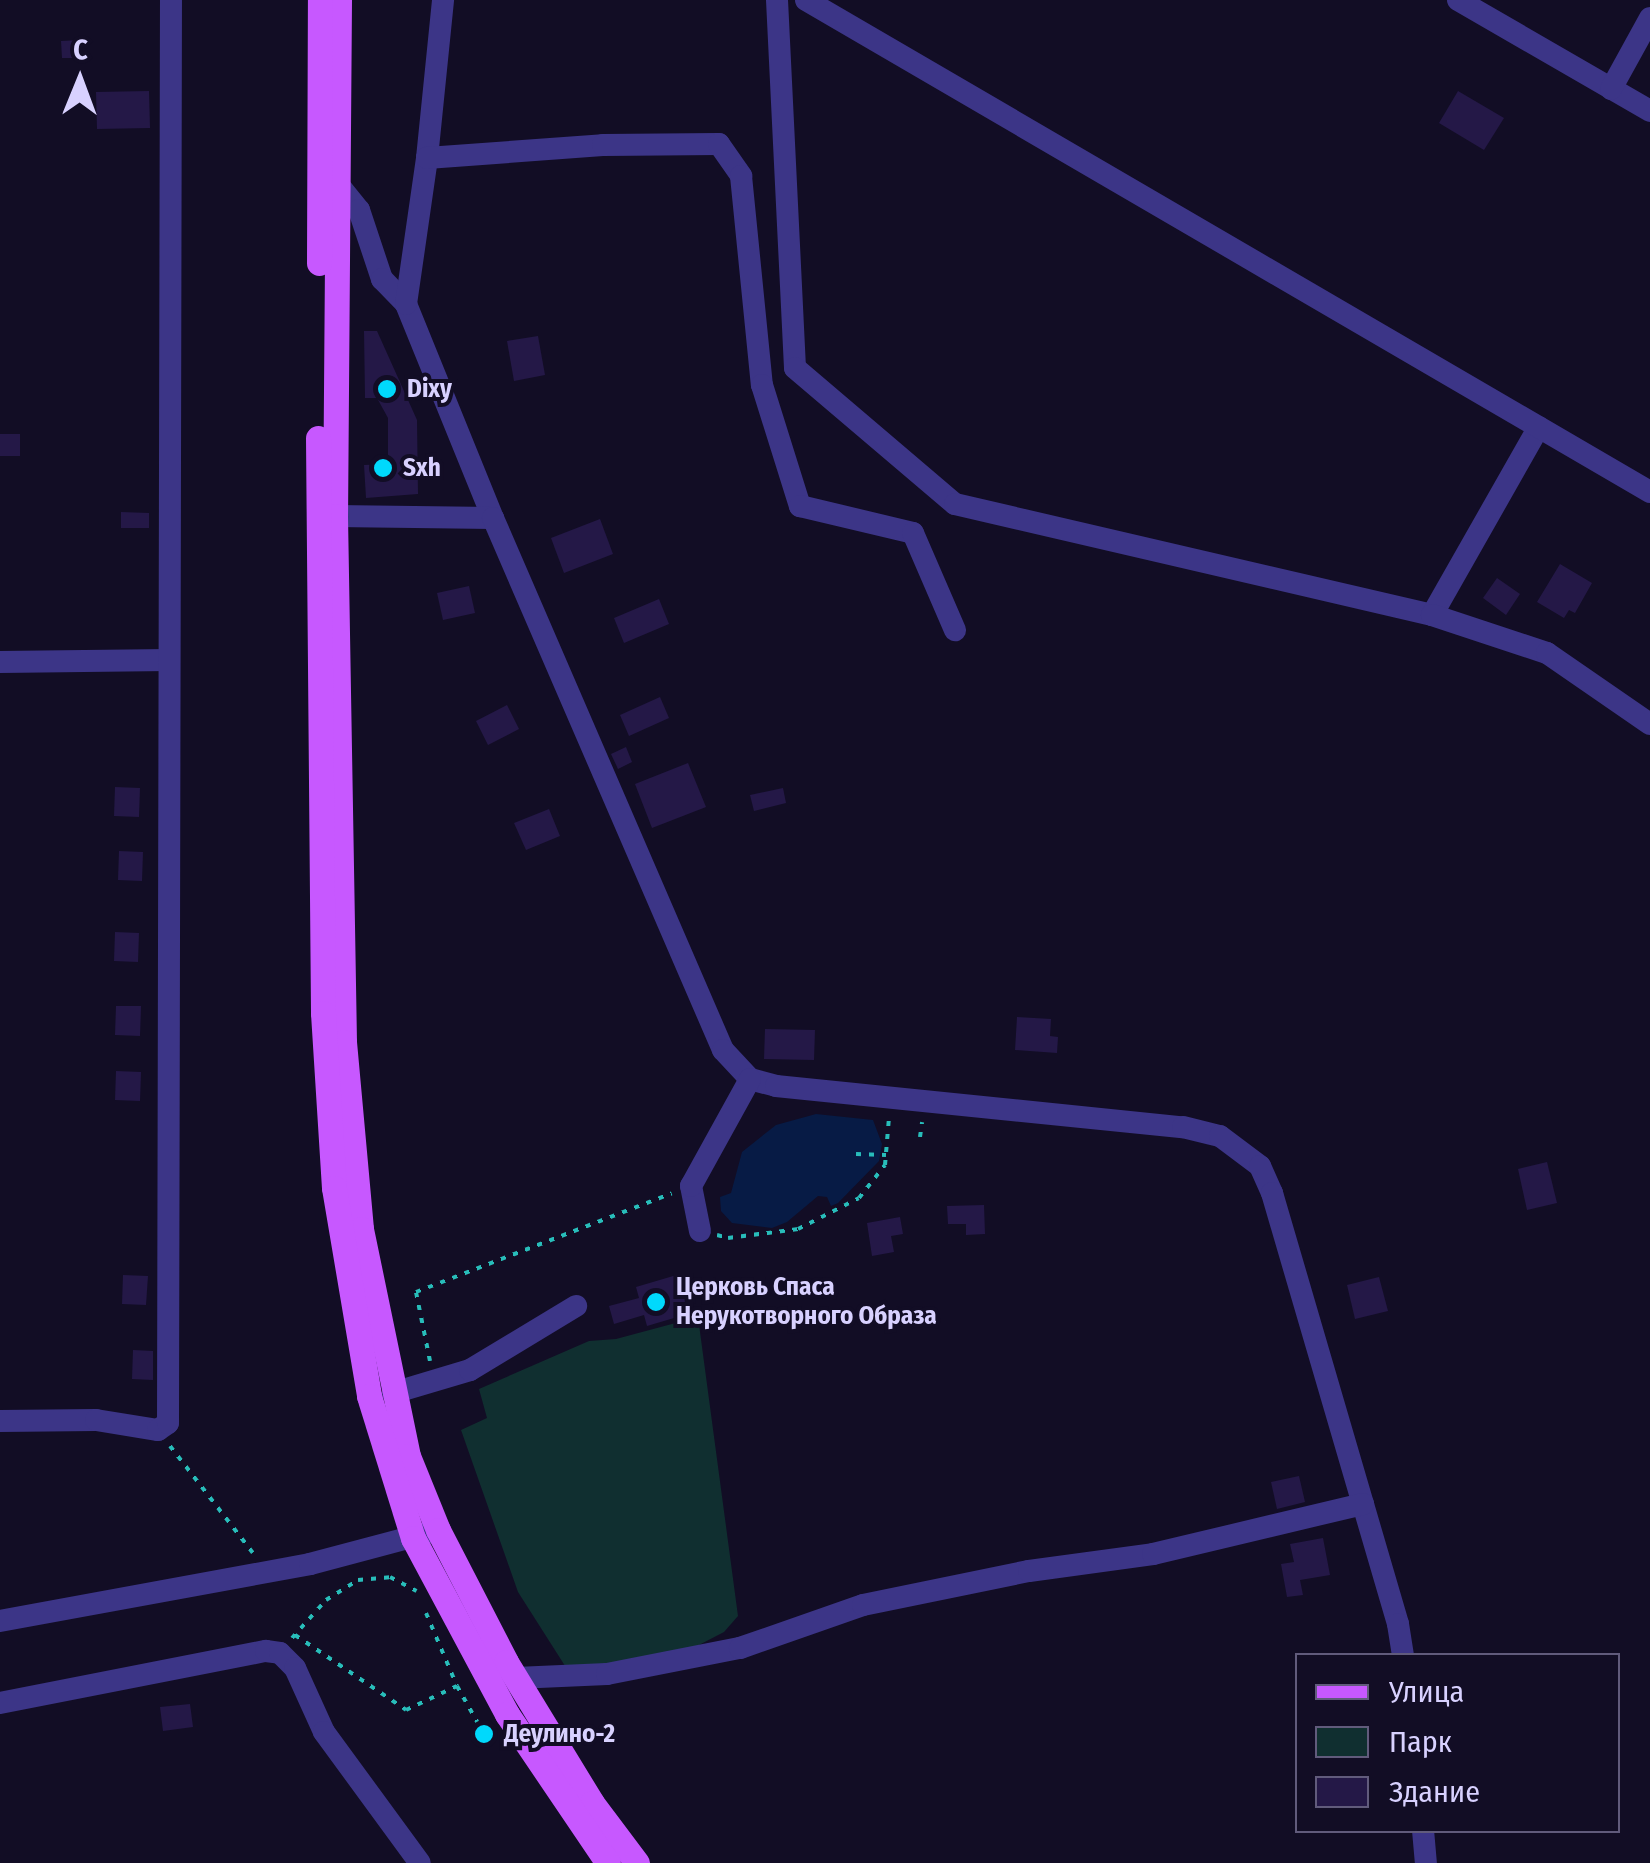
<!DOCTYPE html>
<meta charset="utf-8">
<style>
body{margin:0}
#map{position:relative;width:1650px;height:1863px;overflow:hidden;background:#120d25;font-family:"Fira Sans Condensed",sans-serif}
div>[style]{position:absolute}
.green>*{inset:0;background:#102f30}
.water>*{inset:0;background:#071b45}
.building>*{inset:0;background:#241847}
.path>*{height:4px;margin-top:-2px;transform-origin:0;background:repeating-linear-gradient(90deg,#28bdba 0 5px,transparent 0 13px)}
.minor>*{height:22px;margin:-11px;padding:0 11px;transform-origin:11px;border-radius:11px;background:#3c3587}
.major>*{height:25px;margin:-12.5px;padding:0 12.5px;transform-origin:12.5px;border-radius:12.5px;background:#c758ff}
.dots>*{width:28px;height:28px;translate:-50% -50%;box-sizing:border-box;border:5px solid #120d25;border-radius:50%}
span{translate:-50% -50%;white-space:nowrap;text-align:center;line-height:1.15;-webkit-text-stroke:8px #120d25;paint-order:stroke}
.poi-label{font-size:25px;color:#d8d1ff;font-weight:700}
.left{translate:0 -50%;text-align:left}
.legend{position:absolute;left:1295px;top:1653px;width:325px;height:180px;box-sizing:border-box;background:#120d25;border:2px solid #615b7c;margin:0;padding:12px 18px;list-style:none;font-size:30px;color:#d8d1ff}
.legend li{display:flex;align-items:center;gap:20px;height:50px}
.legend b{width:50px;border:2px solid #615b7c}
.north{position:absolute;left:30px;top:30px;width:100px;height:100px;-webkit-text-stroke:8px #120d25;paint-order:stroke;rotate:1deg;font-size:28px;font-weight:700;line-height:40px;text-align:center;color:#d8d1ff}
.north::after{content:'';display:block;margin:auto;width:35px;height:45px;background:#d8d1ff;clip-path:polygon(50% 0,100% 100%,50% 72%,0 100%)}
</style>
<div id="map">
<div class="green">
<i style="clip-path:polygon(698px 1317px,738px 1616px,724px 1632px,697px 1646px,589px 1672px,567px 1669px,518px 1592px,461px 1430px,487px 1418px,479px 1389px,589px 1341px,616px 1339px)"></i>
</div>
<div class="water">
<i style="clip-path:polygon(816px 1114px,873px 1120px,882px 1144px,879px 1161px,838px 1203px,831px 1206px,827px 1197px,818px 1196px,787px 1222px,772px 1228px,732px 1223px,721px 1211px,720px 1197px,731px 1193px,742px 1152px,776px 1125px)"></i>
</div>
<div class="building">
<i style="clip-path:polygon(81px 40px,82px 58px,62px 58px,61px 41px)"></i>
<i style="clip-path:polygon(149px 91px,150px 128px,97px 129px,96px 92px)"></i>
<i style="clip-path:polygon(1458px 91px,1504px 118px,1484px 150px,1439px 123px)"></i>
<i style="clip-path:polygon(364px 331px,377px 331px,417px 420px,418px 494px,366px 498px,364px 465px,388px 464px,388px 418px,377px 398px,365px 398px)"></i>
<i style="clip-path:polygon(538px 336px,545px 375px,514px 381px,507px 341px)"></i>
<i style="clip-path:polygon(0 434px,20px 434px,20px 456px,0 456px)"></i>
<i style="clip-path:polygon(121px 512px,149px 513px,149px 528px,121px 528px)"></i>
<i style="clip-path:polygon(600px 519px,613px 554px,564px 573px,551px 538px)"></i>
<i style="clip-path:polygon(1560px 564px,1592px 583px,1575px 613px,1569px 610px,1564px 618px,1537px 602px)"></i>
<i style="clip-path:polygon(1497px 578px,1520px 594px,1506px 615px,1483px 598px)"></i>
<i style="clip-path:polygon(469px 586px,475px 613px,443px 620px,437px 593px)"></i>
<i style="clip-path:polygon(659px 599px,669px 624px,624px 643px,614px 618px)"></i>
<i style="clip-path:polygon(660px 697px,669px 718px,629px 736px,620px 715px)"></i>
<i style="clip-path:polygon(507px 705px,519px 729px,488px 745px,476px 721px)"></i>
<i style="clip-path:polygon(626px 747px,632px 762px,618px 769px,611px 754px)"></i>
<i style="clip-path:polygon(688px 763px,706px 807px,652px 828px,635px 784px)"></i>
<i style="clip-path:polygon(115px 787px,140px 788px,139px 817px,114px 816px)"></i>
<i style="clip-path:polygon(783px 788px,786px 803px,754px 811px,750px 795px)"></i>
<i style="clip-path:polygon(549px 809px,560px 836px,526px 850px,514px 823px)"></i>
<i style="clip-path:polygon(119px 851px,143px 852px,142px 881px,118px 880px)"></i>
<i style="clip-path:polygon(115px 932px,139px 933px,138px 962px,114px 961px)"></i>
<i style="clip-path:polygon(116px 1006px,141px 1006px,140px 1036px,115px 1035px)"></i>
<i style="clip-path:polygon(1017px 1017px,1051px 1019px,1050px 1036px,1058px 1037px,1057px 1053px,1015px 1050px)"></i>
<i style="clip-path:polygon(765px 1029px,815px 1030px,814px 1060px,764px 1059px)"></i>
<i style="clip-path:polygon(116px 1071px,141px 1072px,140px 1101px,115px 1100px)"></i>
<i style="clip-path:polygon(1547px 1162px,1557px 1203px,1527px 1210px,1518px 1169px)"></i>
<i style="clip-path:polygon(984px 1205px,985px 1234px,966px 1235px,966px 1224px,948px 1224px,947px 1206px)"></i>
<i style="clip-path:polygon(900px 1217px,903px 1234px,891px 1236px,894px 1252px,872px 1256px,867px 1223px)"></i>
<i style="clip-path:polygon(680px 1274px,691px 1313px,647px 1326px,644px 1315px,614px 1324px,609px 1306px,639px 1298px,636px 1287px)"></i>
<i style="clip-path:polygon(123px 1275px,148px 1276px,146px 1305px,122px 1304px)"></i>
<i style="clip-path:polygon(1379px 1277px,1388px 1311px,1355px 1319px,1347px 1285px)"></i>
<i style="clip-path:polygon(133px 1350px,153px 1351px,153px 1380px,132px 1379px)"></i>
<i style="clip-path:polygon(1299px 1476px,1305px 1502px,1277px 1509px,1271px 1482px)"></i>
<i style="clip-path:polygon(1323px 1538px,1330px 1575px,1300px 1580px,1303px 1595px,1287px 1597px,1281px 1564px,1294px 1562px,1290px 1544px)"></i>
<i style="clip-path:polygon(190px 1704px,193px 1727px,163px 1731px,160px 1707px)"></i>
</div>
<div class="path">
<i style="left:920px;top:1137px;width:15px;rotate:-82deg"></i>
<i style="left:856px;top:1154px;width:30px;rotate:2deg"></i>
<i style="left:717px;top:1235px;width:11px;rotate:15deg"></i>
<i style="left:728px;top:1238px;width:71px;rotate:-7.3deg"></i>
<i style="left:798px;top:1229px;width:68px;rotate:-26.9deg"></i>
<i style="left:859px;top:1198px;width:42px;rotate:-51.8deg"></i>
<i style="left:885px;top:1165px;width:48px;rotate:-85.2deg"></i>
<i style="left:430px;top:1361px;width:70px;rotate:-101.5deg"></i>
<i style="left:416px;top:1292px;width:274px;rotate:-21.1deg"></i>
<i style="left:170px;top:1446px;width:135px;rotate:52.2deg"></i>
<i style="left:426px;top:1613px;width:79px;rotate:67deg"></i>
<i style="left:457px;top:1686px;width:55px;rotate:60.6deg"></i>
<i style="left:295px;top:1635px;width:134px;rotate:34deg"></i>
<i style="left:406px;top:1710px;width:56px;rotate:-25.2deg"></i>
<i style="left:292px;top:1638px;width:51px;rotate:-48.2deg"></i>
<i style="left:326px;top:1600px;width:38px;rotate:-32deg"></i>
<i style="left:358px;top:1580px;width:32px;rotate:-5deg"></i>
<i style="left:390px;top:1577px;width:30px;rotate:28deg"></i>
</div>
<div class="minor">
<i style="left:777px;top:0;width:368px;rotate:87.2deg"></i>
<i style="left:795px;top:368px;width:210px;rotate:40.4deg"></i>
<i style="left:955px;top:504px;width:490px;rotate:13.1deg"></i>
<i style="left:1432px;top:615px;width:216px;rotate:-60.4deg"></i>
<i style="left:806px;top:0;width:977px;rotate:30.24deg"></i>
<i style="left:1458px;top:0;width:222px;rotate:30deg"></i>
<i style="left:1611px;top:89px;width:81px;rotate:-61.2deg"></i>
<i style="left:427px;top:158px;width:159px;rotate:-84.2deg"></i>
<i style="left:333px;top:178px;width:41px;rotate:50.9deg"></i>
<i style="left:359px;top:210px;width:73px;rotate:71.6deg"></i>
<i style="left:382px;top:279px;width:35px;rotate:46deg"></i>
<i style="left:406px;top:304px;width:231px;rotate:67.9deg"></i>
<i style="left:406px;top:304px;width:148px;rotate:-81.8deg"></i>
<i style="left:427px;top:158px;width:176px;rotate:-4.2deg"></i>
<i style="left:603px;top:145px;width:116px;rotate:-0.5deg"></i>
<i style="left:719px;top:144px;width:39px;rotate:55deg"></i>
<i style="left:741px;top:176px;width:210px;rotate:84.3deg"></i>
<i style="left:762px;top:385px;width:127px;rotate:72.6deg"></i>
<i style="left:800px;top:506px;width:116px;rotate:13.4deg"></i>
<i style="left:913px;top:533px;width:106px;rotate:66.6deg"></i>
<i style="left:335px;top:516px;width:158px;rotate:0.7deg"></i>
<i style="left:493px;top:518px;width:580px;rotate:66.62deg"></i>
<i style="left:723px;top:1050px;width:40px;rotate:47deg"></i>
<i style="left:750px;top:1079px;width:27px;rotate:15deg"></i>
<i style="left:776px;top:1086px;width:409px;rotate:5.8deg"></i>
<i style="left:1183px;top:1127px;width:38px;rotate:14deg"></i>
<i style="left:1220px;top:1136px;width:50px;rotate:36.9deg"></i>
<i style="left:1260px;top:1166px;width:30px;rotate:66deg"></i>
<i style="left:1272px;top:1193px;width:449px;rotate:73.7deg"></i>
<i style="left:1398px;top:1624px;width:32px;rotate:81deg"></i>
<i style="left:1432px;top:615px;width:121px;rotate:18.3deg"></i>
<i style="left:1547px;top:653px;width:125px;rotate:34.6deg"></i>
<i style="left:0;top:662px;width:169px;rotate:-0.7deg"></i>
<i style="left:700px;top:1231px;width:46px;rotate:-101.3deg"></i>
<i style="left:691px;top:1186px;width:122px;rotate:-61.1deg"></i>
<i style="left:393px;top:1393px;width:80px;rotate:-16.6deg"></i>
<i style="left:470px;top:1370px;width:124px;rotate:-31.1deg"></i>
<i style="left:0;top:1421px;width:96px;rotate:-0.6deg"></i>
<i style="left:96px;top:1420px;width:63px;rotate:9.2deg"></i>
<i style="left:158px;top:1430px;width:12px;rotate:-35deg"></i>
<i style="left:168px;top:1423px;width:1423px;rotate:-89.88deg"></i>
<i style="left:0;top:1621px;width:315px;rotate:-10.4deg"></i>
<i style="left:310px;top:1564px;width:132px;rotate:-14.9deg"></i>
<i style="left:516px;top:1678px;width:91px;rotate:-2.5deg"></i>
<i style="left:607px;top:1674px;width:136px;rotate:-11.1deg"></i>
<i style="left:740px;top:1648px;width:130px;rotate:-19.3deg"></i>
<i style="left:863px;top:1605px;width:169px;rotate:-11.6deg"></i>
<i style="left:1029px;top:1571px;width:125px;rotate:-7.8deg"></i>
<i style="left:1153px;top:1554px;width:216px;rotate:-13.4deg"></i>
<i style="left:0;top:1703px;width:271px;rotate:-11.1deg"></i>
<i style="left:266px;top:1651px;width:14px;rotate:8deg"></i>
<i style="left:280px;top:1653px;width:21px;rotate:45deg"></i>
<i style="left:295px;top:1668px;width:70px;rotate:65.6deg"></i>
<i style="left:324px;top:1732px;width:162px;rotate:53.8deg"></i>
<i style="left:1423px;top:1830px;width:33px;rotate:85deg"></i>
</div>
<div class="major">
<i style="left:339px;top:0;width:516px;rotate:90.44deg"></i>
<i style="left:335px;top:516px;width:526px;rotate:89.02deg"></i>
<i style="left:344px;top:1042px;width:188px;rotate:84.8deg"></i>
<i style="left:361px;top:1229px;width:232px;rotate:78.3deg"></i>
<i style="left:408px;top:1456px;width:80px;rotate:67.9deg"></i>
<i style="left:438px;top:1530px;width:148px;rotate:62.7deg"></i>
<i style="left:506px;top:1662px;width:165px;rotate:58.6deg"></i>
<i style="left:592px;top:1803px;width:75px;rotate:53.1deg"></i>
<i style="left:319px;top:263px;width:263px;rotate:-89.8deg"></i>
<i style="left:318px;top:438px;width:575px;rotate:89.5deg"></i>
<i style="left:323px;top:1013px;width:175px;rotate:86.4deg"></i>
<i style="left:334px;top:1188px;width:211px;rotate:80.4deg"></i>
<i style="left:369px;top:1396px;width:149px;rotate:72.8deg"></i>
<i style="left:413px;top:1538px;width:200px;rotate:61.9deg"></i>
<i style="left:507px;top:1714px;width:180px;rotate:55.9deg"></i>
</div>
<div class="dots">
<i style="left:387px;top:389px;background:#00d9fc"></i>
<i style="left:383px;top:468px;background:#00d9fc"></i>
<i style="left:656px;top:1302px;background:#00d9fc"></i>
<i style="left:484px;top:1734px;background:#00d9fc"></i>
</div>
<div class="poi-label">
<span class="left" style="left:407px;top:389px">Dixy</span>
<span class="left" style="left:403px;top:468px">Sxh</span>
<span class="left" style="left:676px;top:1302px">Церковь Спаса<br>Нерукотворного Образа</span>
<span class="left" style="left:504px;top:1734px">Деулино-2</span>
</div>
<ul class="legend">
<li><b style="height:12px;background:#c758ff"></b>Улица</li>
<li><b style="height:28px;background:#102f30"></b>Парк</li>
<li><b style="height:28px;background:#241847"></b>Здание</li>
</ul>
<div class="north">С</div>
</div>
